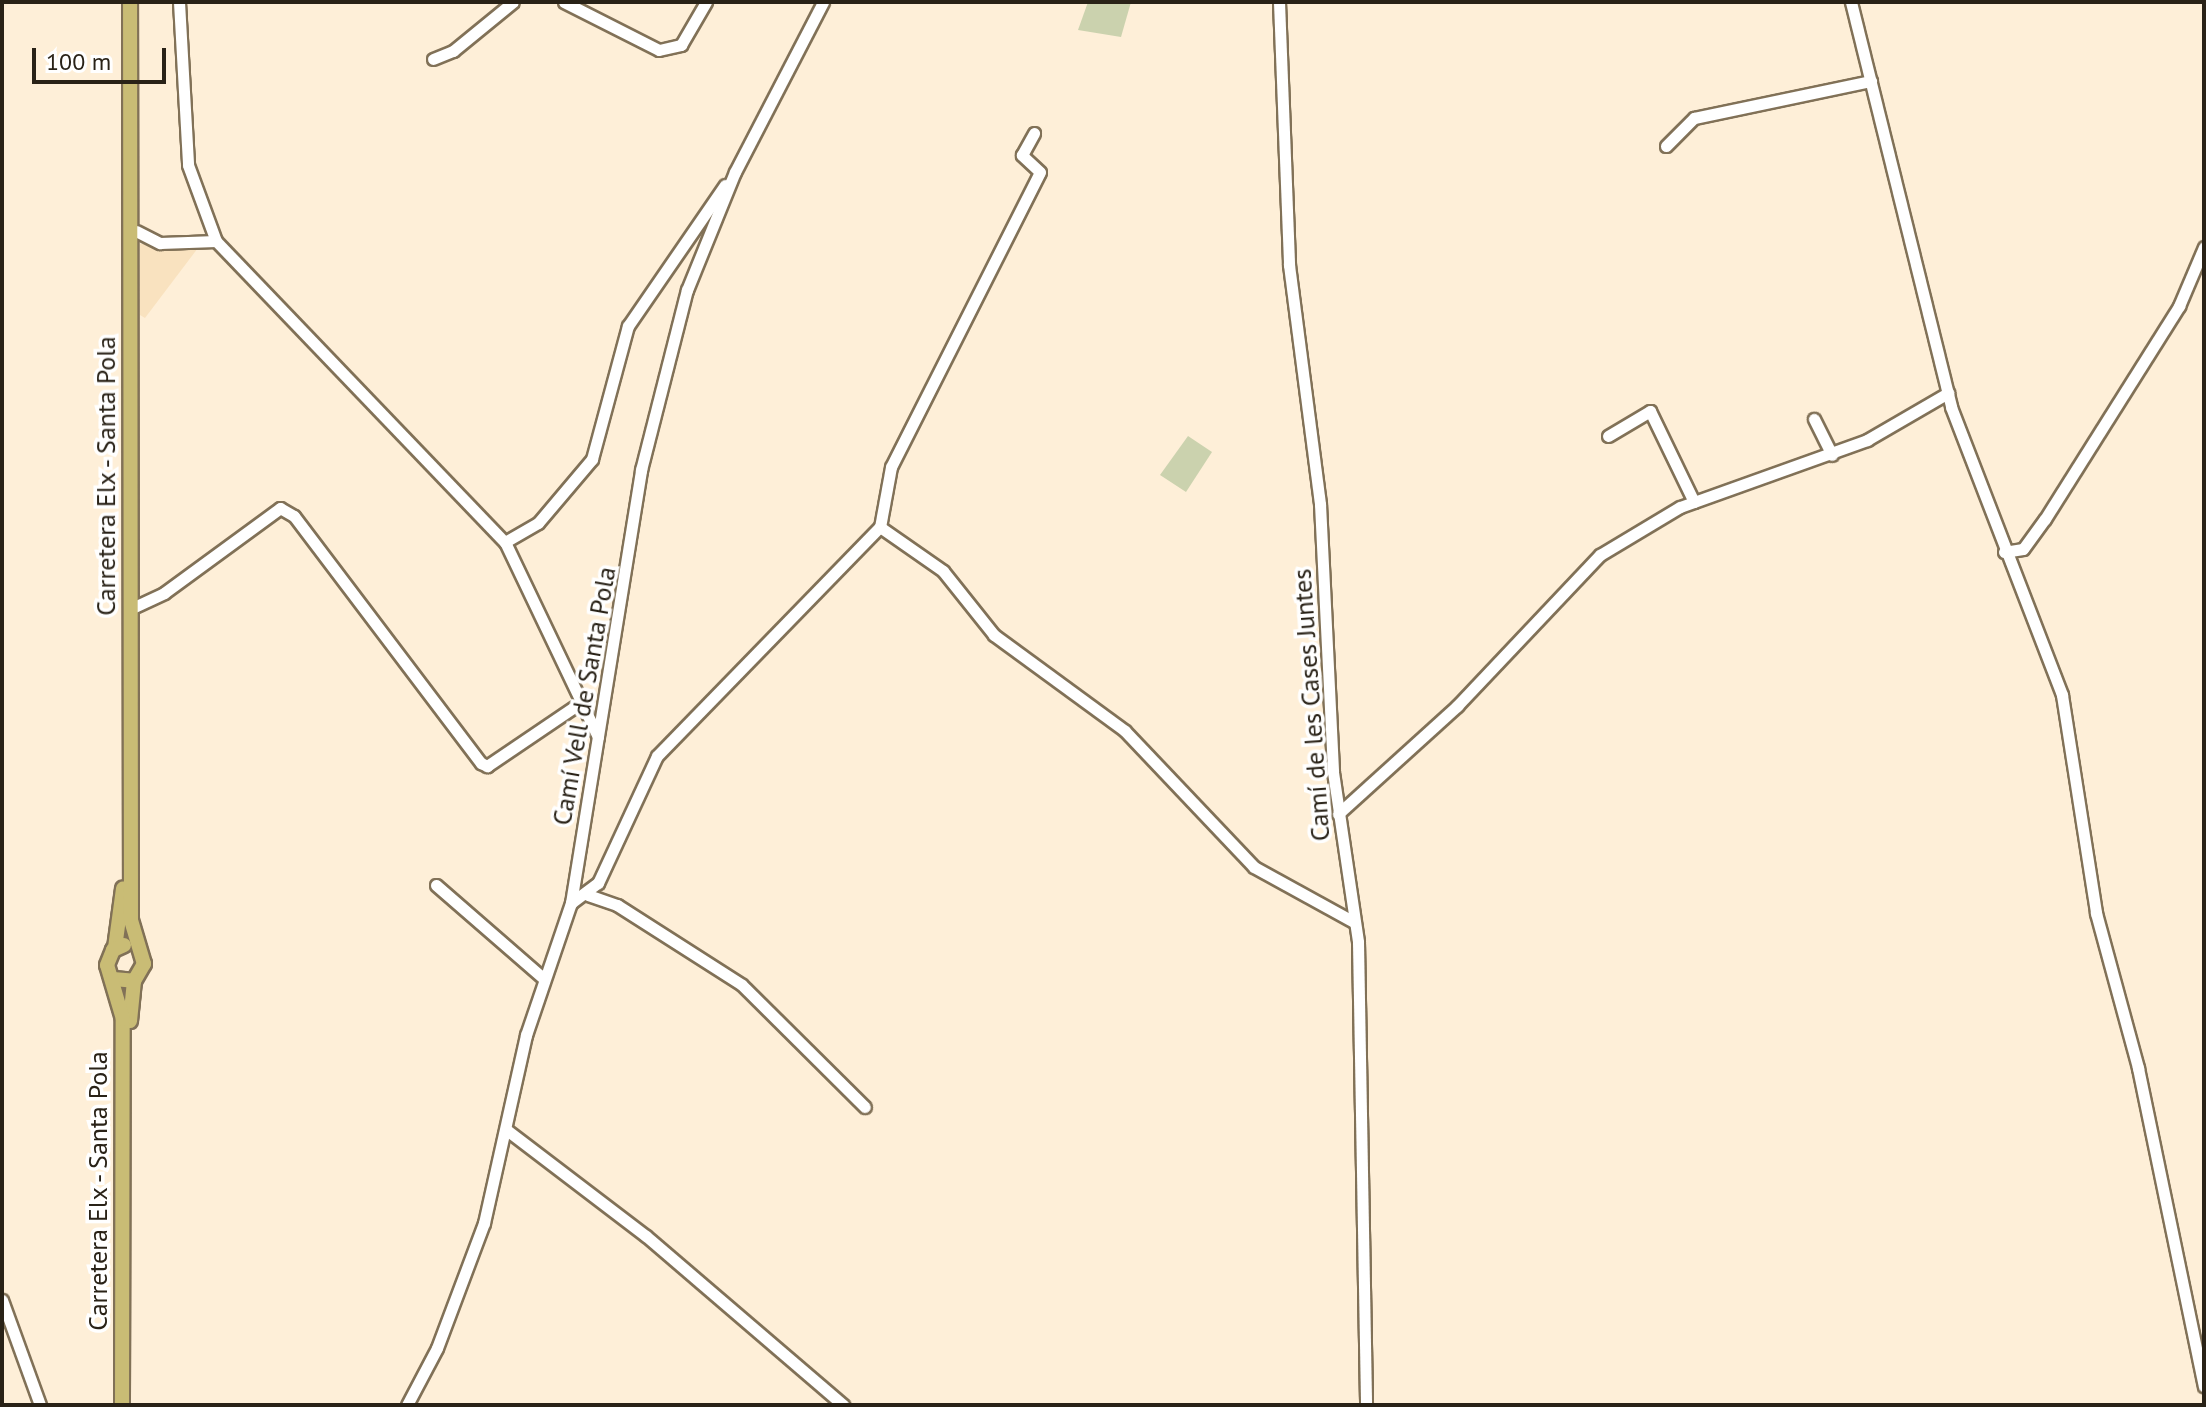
<!DOCTYPE html>
<meta charset="utf-8">
<style>
body{margin:0}
#map{position:relative;width:2206px;height:1407px;overflow:hidden;background:#feefd8;font-family:"PT Sans",sans-serif}
div>[style]{position:absolute}
.built>*{inset:0;background:#f9e2bf}
.water>*{inset:0;background:#cbd2ae}
.roads{filter:drop-shadow(2px 0 #817157) drop-shadow(-2px 0 #817157) drop-shadow(0 2px #817157) drop-shadow(0 -2px #817157)}
.minor>*{height:11px;margin:-5.5px;padding:0 5.5px;transform-origin:5.5px;border-radius:5.5px;background:#fff}
.major>*{height:14px;margin:-7px;padding:0 7px;transform-origin:7px;border-radius:7px;background:#c9bc75}
span{translate:-50% -50%;white-space:nowrap;text-align:center;line-height:1.15;-webkit-text-stroke:7px #fff;paint-order:stroke}
.street-label{font-size:26px;color:#292217}
.frame{position:absolute;inset:0;border:4px solid #292217;pointer-events:none}
.scale{position:absolute;left:32px;top:48px;width:134px;height:36px;box-sizing:border-box;border:4px solid #292217;border-top:0;padding-left:10px;font-size:24px;line-height:28px;white-space:nowrap;color:#292217;-webkit-text-stroke:6px #fff;paint-order:stroke}
</style>
<div id="map">
<div class="built">
<i style="clip-path:polygon(140px 244px,201px 244px,145px 318px,140px 315px)"></i>
</div>
<div class="water">
<i style="clip-path:polygon(1088px 2px,1131px 2px,1121px 37px,1078px 30px)"></i>
<i style="clip-path:polygon(1188px 436px,1212px 452px,1186px 492px,1160px 475px)"></i>
</div>
<div class="roads">
<div class="minor">
<i style="left:179px;top:2px;width:163px;rotate:86.8deg"></i>
<i style="left:188px;top:165px;width:81px;rotate:69.8deg"></i>
<i style="left:564px;top:2px;width:106px;rotate:26.8deg"></i>
<i style="left:659px;top:50px;width:23px;rotate:-13deg"></i>
<i style="left:681px;top:45px;width:50px;rotate:-59.8deg"></i>
<i style="left:1279px;top:2px;width:263px;rotate:87.8deg"></i>
<i style="left:1289px;top:265px;width:241px;rotate:82.6deg"></i>
<i style="left:1320px;top:504px;width:268px;rotate:87.2deg"></i>
<i style="left:1333px;top:772px;width:172px;rotate:81.6deg"></i>
<i style="left:1358px;top:942px;width:463px;rotate:89deg"></i>
<i style="left:1851px;top:2px;width:417px;rotate:76.1deg"></i>
<i style="left:1951px;top:407px;width:309px;rotate:68.9deg"></i>
<i style="left:2062px;top:695px;width:221px;rotate:81.1deg"></i>
<i style="left:2096px;top:913px;width:161px;rotate:74.8deg"></i>
<i style="left:2138px;top:1068px;width:325px;rotate:78.3deg"></i>
<i style="left:433px;top:59px;width:22px;rotate:-22deg"></i>
<i style="left:453px;top:51px;width:77px;rotate:-39.2deg"></i>
<i style="left:1666px;top:146px;width:40px;rotate:-45deg"></i>
<i style="left:1694px;top:118px;width:181px;rotate:-11.8deg"></i>
<i style="left:136px;top:231px;width:27px;rotate:27deg"></i>
<i style="left:160px;top:243px;width:56px;rotate:-2deg"></i>
<i style="left:216px;top:241px;width:417px;rotate:46.2deg"></i>
<i style="left:505px;top:542px;width:216px;rotate:64.5deg"></i>
<i style="left:1814px;top:419px;width:40px;rotate:63.4deg"></i>
<i style="left:1608px;top:436px;width:49px;rotate:-30.8deg"></i>
<i style="left:1650px;top:411px;width:101px;rotate:64.2deg"></i>
<i style="left:880px;top:527px;width:77px;rotate:34.9deg"></i>
<i style="left:943px;top:571px;width:82px;rotate:51.4deg"></i>
<i style="left:994px;top:635px;width:162px;rotate:36.2deg"></i>
<i style="left:1125px;top:731px;width:187px;rotate:46.5deg"></i>
<i style="left:1254px;top:867px;width:114px;rotate:28.8deg"></i>
<i style="left:505px;top:542px;width:38px;rotate:-30deg"></i>
<i style="left:538px;top:523px;width:84px;rotate:-49.8deg"></i>
<i style="left:592px;top:459px;width:138px;rotate:-74.9deg"></i>
<i style="left:628px;top:326px;width:171px;rotate:-55.5deg"></i>
<i style="left:2004px;top:552px;width:19px;rotate:-9deg"></i>
<i style="left:2023px;top:549px;width:37px;rotate:-54deg"></i>
<i style="left:2045px;top:519px;width:252px;rotate:-57.8deg"></i>
<i style="left:2179px;top:306px;width:64px;rotate:-67deg"></i>
<i style="left:130px;top:609px;width:38px;rotate:-25deg"></i>
<i style="left:164px;top:593px;width:144px;rotate:-36.2deg"></i>
<i style="left:280px;top:508px;width:16px;rotate:30deg"></i>
<i style="left:294px;top:516px;width:310px;rotate:52.9deg"></i>
<i style="left:481px;top:763px;width:7px;rotate:27deg"></i>
<i style="left:487px;top:766px;width:120px;rotate:-34.1deg"></i>
<i style="left:1338px;top:814px;width:161px;rotate:-42.2deg"></i>
<i style="left:1457px;top:706px;width:208px;rotate:-46.6deg"></i>
<i style="left:1600px;top:555px;width:93px;rotate:-31deg"></i>
<i style="left:1680px;top:507px;width:199px;rotate:-19.7deg"></i>
<i style="left:1867px;top:440px;width:94px;rotate:-30.1deg"></i>
<i style="left:436px;top:885px;width:142px;rotate:41deg"></i>
<i style="left:588px;top:895px;width:31px;rotate:19deg"></i>
<i style="left:617px;top:905px;width:148px;rotate:32.6deg"></i>
<i style="left:742px;top:985px;width:173px;rotate:44.8deg"></i>
<i style="left:571px;top:903px;width:34px;rotate:-37deg"></i>
<i style="left:598px;top:883px;width:140px;rotate:-65.1deg"></i>
<i style="left:657px;top:756px;width:320px;rotate:-45.8deg"></i>
<i style="left:880px;top:527px;width:61px;rotate:-79.6deg"></i>
<i style="left:891px;top:467px;width:330px;rotate:-63.2deg"></i>
<i style="left:1040px;top:172px;width:25px;rotate:-137deg"></i>
<i style="left:1022px;top:155px;width:25px;rotate:-61deg"></i>
<i style="left:508px;top:1131px;width:173px;rotate:37.3deg"></i>
<i style="left:646px;top:1236px;width:260px;rotate:40.6deg"></i>
<i style="left:2px;top:1300px;width:112px;rotate:70.1deg"></i>
<i style="left:407px;top:1405px;width:64px;rotate:-62.2deg"></i>
<i style="left:437px;top:1348px;width:134px;rotate:-69.4deg"></i>
<i style="left:484px;top:1223px;width:193px;rotate:-77.4deg"></i>
<i style="left:526px;top:1035px;width:139px;rotate:-71.2deg"></i>
<i style="left:571px;top:903px;width:439px;rotate:-80.8deg"></i>
<i style="left:641px;top:470px;width:186px;rotate:-75.7deg"></i>
<i style="left:687px;top:290px;width:127px;rotate:-67.9deg"></i>
<i style="left:735px;top:172px;width:191px;rotate:-62.6deg"></i>
</div>
<div class="major">
<i style="left:115px;top:948px;width:60px;rotate:-82.3deg"></i>
<i style="left:113px;top:979px;width:21px;rotate:5deg"></i>
<i style="left:134px;top:981px;width:20px;rotate:-60deg"></i>
<i style="left:144px;top:964px;width:46px;rotate:-106.5deg"></i>
<i style="left:131px;top:920px;width:918px;rotate:-90.06deg"></i>
<i style="left:130px;top:1021px;width:40px;rotate:-84.3deg"></i>
<i style="left:122px;top:1405px;width:386px;rotate:-89.9deg"></i>
<i style="left:123px;top:1019px;width:56px;rotate:-106.5deg"></i>
<i style="left:107px;top:965px;width:16px;rotate:-68deg"></i>
<i style="left:113px;top:950px;width:12px;rotate:-24deg"></i>
</div>
</div>
<div class="street-label">
<span style="left:106px;top:476px;rotate:-90deg">Carretera Elx - Santa Pola</span>
<span style="left:584px;top:696px;rotate:-80deg">Camí Vell de Santa Pola</span>
<span style="left:1311px;top:705px;rotate:-94deg">Camí de les Cases Juntes</span>
<span style="left:98px;top:1191px;rotate:-90deg">Carretera Elx - Santa Pola</span>
</div>
<div class="frame"></div>
<div class="scale">100 m</div>
</div>
